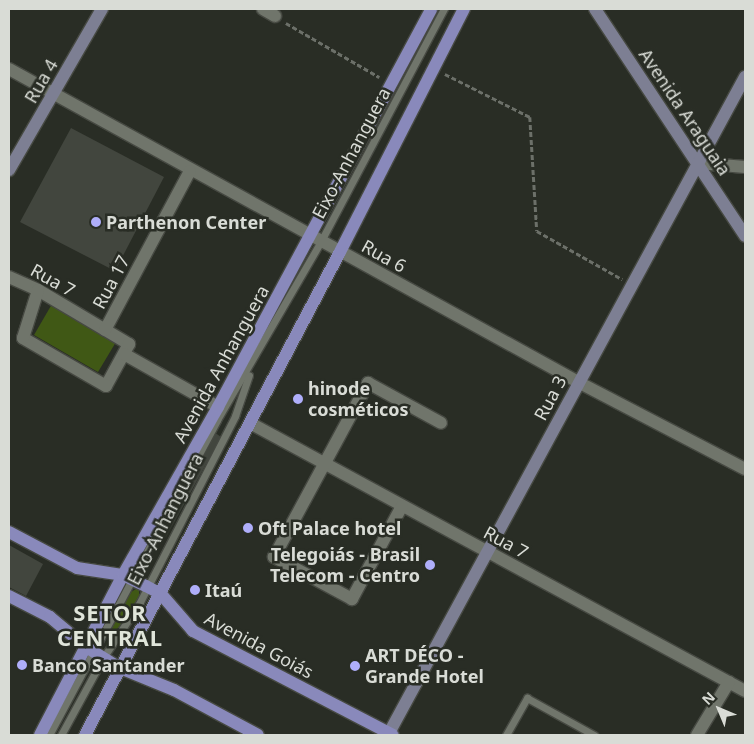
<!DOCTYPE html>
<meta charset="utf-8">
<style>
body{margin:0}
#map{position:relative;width:754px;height:744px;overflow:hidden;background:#292d25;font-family:"Noto Sans",sans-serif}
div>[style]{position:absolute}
.green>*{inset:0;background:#405815}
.building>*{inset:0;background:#42463e}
.path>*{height:2.5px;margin-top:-1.25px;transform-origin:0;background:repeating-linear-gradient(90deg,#6c7069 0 5px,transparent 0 7.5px)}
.roads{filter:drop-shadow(1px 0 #464942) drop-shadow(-1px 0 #464942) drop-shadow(0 1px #464942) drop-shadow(0 -1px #464942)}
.lane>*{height:7px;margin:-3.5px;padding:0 3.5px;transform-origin:3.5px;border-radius:3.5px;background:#70756b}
.street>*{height:12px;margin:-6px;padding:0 6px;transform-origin:6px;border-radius:6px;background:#70756b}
.secondary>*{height:12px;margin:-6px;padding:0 6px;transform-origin:6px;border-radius:6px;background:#7d7f93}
.primary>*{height:12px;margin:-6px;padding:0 6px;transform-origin:6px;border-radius:6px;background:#8989bb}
.dots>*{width:14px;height:14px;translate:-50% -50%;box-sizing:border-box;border:2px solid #292d25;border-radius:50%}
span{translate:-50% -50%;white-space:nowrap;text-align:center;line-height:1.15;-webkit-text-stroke:5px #292d25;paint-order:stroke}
.street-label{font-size:18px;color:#d9dcd6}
.poi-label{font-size:18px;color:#d9dcd6;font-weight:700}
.left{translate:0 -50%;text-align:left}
.right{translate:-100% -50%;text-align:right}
.district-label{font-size:22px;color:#e0e5da;font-weight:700;letter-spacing:1px}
.frame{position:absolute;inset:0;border:10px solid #d9dcd6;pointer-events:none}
.north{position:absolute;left:694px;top:684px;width:50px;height:50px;-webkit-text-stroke:4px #292d25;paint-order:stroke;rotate:315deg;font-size:14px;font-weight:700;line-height:20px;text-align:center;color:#d9dcd6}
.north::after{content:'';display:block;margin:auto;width:18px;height:22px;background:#d9dcd6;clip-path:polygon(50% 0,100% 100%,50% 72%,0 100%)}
</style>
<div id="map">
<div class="green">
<i style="clip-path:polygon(52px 304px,116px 342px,98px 372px,34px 335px)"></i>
<i style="clip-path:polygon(139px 587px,139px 599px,106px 649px,109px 626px,128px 594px)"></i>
</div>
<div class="building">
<i style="clip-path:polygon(71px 128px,164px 177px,115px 271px,20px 222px)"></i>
<i style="clip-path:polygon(214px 432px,221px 437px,166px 537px,159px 533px)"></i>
<i style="clip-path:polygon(9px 545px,43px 564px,26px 596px,9px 587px)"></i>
</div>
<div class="path">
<i style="left:286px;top:23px;width:108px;rotate:30.1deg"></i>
<i style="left:445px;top:74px;width:95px;rotate:26.8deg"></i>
<i style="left:530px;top:117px;width:114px;rotate:86.5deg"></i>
<i style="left:537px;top:231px;width:98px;rotate:29.5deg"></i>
</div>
<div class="roads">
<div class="lane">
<i style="left:49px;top:735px;width:357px;rotate:-61.9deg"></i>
<i style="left:217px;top:420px;width:207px;rotate:-59.8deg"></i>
<i style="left:321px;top:241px;width:263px;rotate:-62.1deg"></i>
<i style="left:61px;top:735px;width:88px;rotate:-61.4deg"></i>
<i style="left:103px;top:658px;width:67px;rotate:-56.5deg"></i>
<i style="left:140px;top:602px;width:209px;rotate:-62.9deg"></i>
<i style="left:235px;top:416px;width:43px;rotate:-71.1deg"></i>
<i style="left:506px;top:735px;width:43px;rotate:-60.4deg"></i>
<i style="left:527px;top:698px;width:77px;rotate:28.9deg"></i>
</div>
<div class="street">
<i style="left:263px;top:9px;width:14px;rotate:30deg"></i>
<i style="left:9px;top:69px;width:649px;rotate:28.81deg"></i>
<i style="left:578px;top:382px;width:188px;rotate:27.5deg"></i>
<i style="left:698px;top:163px;width:47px;rotate:4.9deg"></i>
<i style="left:9px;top:277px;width:32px;rotate:24deg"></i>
<i style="left:38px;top:290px;width:106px;rotate:30.7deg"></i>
<i style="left:129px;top:344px;width:48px;rotate:118.7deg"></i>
<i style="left:106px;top:386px;width:96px;rotate:-150deg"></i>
<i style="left:23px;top:338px;width:50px;rotate:-72.6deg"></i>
<i style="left:105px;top:330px;width:180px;rotate:-61.9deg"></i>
<i style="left:124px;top:354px;width:108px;rotate:29.4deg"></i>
<i style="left:250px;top:423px;width:563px;rotate:28.43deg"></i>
<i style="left:402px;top:506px;width:106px;rotate:118.3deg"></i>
<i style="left:352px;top:599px;width:89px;rotate:-151.7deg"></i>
<i style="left:274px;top:557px;width:198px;rotate:-61.6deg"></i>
<i style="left:368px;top:383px;width:83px;rotate:28.7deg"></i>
<i style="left:697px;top:735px;width:62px;rotate:-58.9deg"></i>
</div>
<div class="secondary">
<i style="left:595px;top:9px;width:272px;rotate:56.5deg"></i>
<i style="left:9px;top:170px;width:186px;rotate:-60deg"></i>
<i style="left:388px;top:735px;width:749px;rotate:-61.52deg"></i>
</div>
<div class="primary">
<i style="left:9px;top:532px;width:77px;rotate:27.9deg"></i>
<i style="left:77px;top:568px;width:47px;rotate:8.7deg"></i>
<i style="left:123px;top:575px;width:25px;rotate:26deg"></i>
<i style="left:146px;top:586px;width:17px;rotate:28deg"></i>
<i style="left:161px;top:594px;width:49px;rotate:49.1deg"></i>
<i style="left:193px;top:631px;width:225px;rotate:27.5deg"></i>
<i style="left:9px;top:596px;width:46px;rotate:27.1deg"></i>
<i style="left:50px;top:617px;width:47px;rotate:39.8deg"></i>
<i style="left:86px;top:647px;width:40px;rotate:32deg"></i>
<i style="left:120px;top:668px;width:58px;rotate:22.2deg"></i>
<i style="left:174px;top:690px;width:95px;rotate:28.2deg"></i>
<i style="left:40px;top:735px;width:180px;rotate:-62.6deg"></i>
<i style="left:123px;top:575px;width:193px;rotate:-60.5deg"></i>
<i style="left:218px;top:407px;width:451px;rotate:-61.8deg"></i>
<i style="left:85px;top:735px;width:546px;rotate:-62.17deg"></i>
<i style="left:340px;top:252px;width:273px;rotate:-63deg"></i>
</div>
</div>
<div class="dots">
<i style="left:96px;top:222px;background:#afaefa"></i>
<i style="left:298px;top:399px;background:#afaefa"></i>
<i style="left:248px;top:528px;background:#afaefa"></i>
<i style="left:430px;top:565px;background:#afaefa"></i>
<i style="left:195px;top:590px;background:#afaefa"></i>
<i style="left:22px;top:665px;background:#afaefa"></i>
<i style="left:355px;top:666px;background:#afaefa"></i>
</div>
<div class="street-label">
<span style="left:41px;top:81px;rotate:-60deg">Rua 4</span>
<span style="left:685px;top:112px;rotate:56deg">Avenida Araguaia</span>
<span style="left:351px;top:153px;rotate:-62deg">Eixo-Anhanguera</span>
<span style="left:384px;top:256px;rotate:29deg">Rua 6</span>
<span style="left:53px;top:280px;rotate:29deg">Rua 7</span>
<span style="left:111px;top:282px;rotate:-62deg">Rua 17</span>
<span style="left:221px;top:364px;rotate:-61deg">Avenida Anhanguera</span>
<span style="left:550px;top:398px;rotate:-62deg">Rua 3</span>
<span style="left:165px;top:519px;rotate:-63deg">Eixo-Anhanguera</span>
<span style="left:506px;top:542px;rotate:28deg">Rua 7</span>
<span style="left:259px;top:645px;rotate:28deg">Avenida Goiás</span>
</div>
<div class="poi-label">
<span class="left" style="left:106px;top:222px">Parthenon Center</span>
<span class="left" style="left:308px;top:399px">hinode<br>cosméticos</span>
<span class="left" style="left:258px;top:528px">Oft Palace hotel</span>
<span class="right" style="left:420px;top:565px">Telegoiás - Brasil<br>Telecom - Centro</span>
<span class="left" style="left:205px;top:590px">Itaú</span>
<span class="left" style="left:365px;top:666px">ART DÉCO -<br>Grande Hotel</span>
<span class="left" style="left:32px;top:665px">Banco Santander</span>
</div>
<div class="district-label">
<span style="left:110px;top:625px">SETOR<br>CENTRAL</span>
</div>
<div class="frame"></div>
<div class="north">N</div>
</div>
